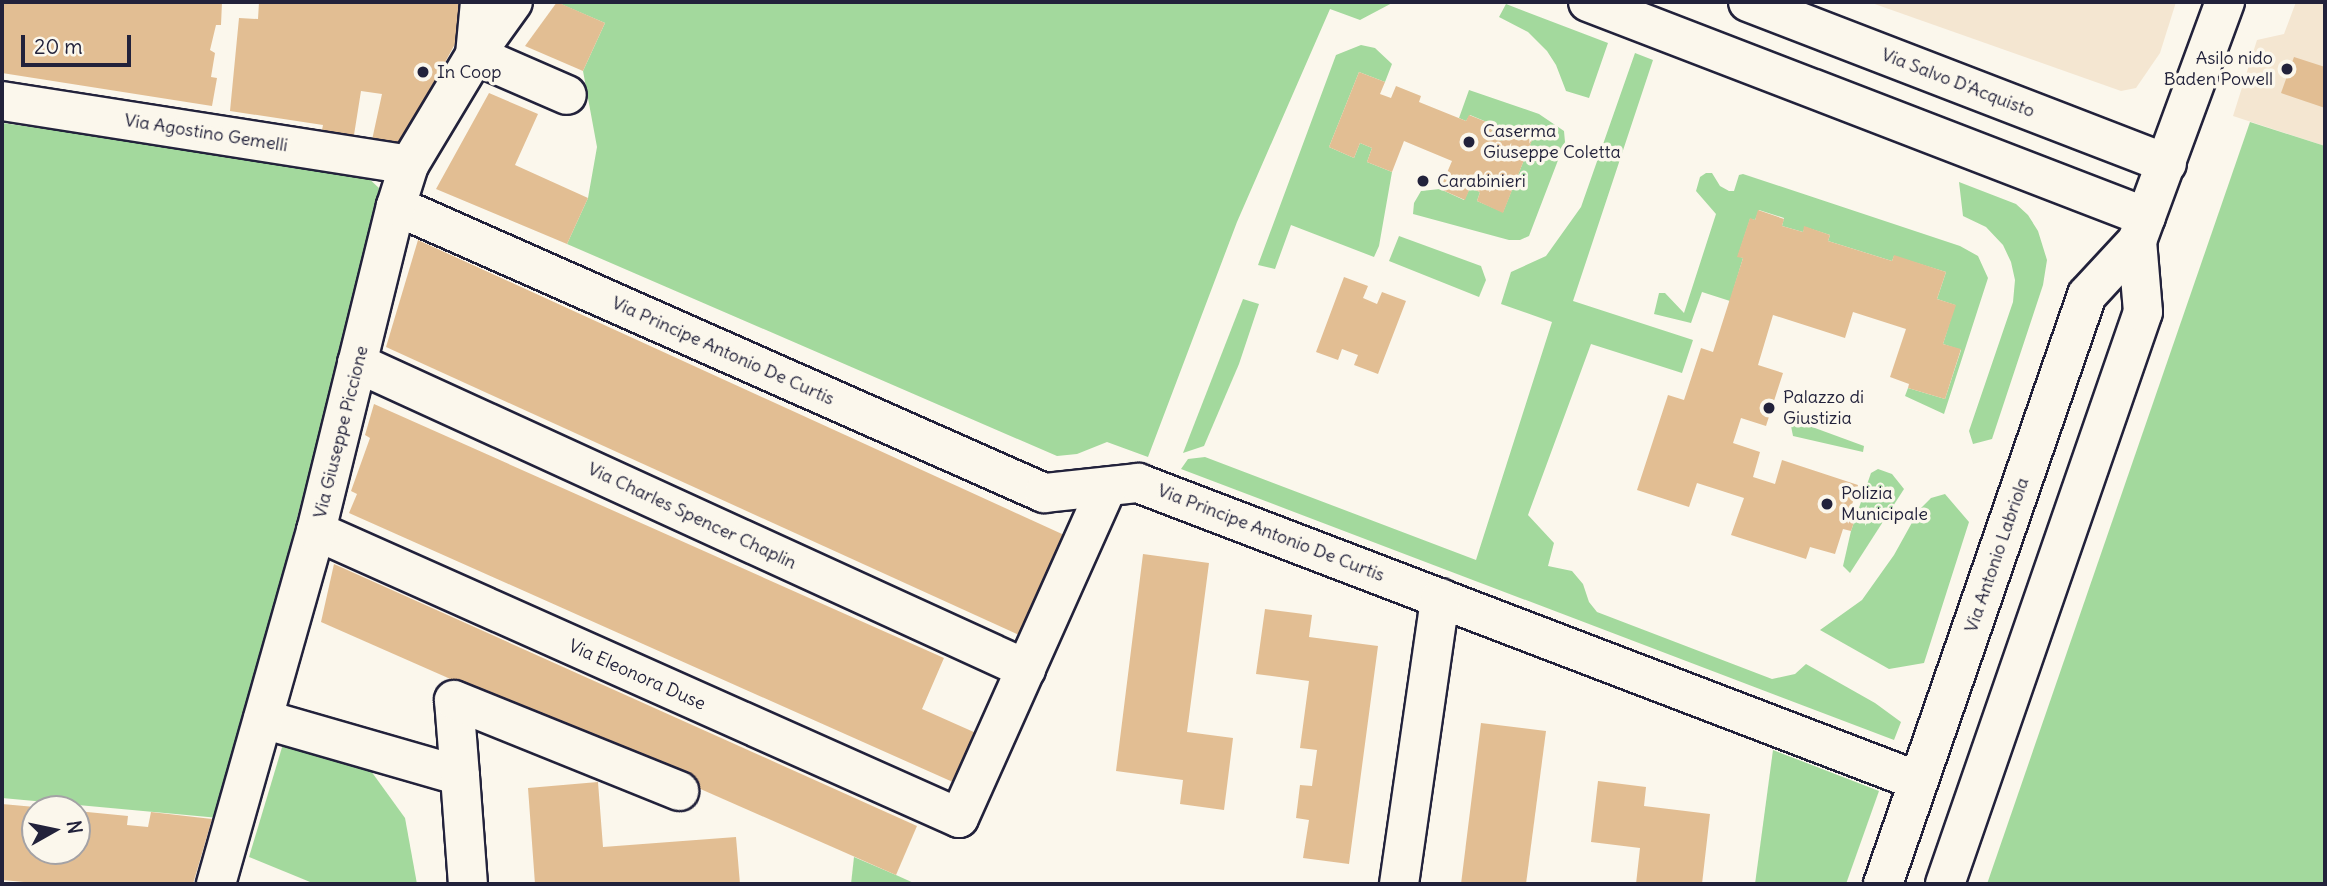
<!DOCTYPE html>
<style>
body{margin:0}
#map{position:relative;width:2327px;height:886px;overflow:hidden;background:#fbf7ec;font-family:Delius,sans-serif}
div>[style]{position:absolute}
.built>*{inset:0;background:#f4e6d1}
.green>*{inset:0;background:#a3d99d}
.building>*{inset:0;background:#e2be93}
.roads{filter:drop-shadow(2px 0 #22223b) drop-shadow(-2px 0 #22223b) drop-shadow(0 2px #22223b) drop-shadow(0 -2px #22223b)}
.minor>*{height:38px;margin:-19px;padding:0 19px;transform-origin:19px;border-radius:19px;background:#fbf7ec}
.dots>*{width:19px;height:19px;translate:-50% -50%;box-sizing:border-box;border:4px solid #fbf7ec;border-radius:50%}
span{translate:-50% -50%;white-space:nowrap;text-align:center;line-height:1.15;-webkit-text-stroke:7px #fbf7ec;paint-order:stroke}
.poi-label{font-size:18px;color:#22223b}
.right{translate:-100% -50%;text-align:right}
.left{translate:0 -50%;text-align:left}
.street-label{font-size:18px;color:#22223b}
.frame{position:absolute;inset:0;border:4px solid #22223b;pointer-events:none}
.north{position:absolute;left:21px;top:795px;width:70px;height:70px;box-sizing:border-box;background:#fbf7ec;border:2px solid #a4a2a5;border-radius:50%;rotate:81deg;font-size:19px;font-weight:700;line-height:28px;text-align:center;color:#22223b}
.north::after{content:'';display:block;margin:auto;width:24px;height:32px;background:#22223b;clip-path:polygon(50% 0,100% 100%,50% 72%,0 100%)}
.scale{position:absolute;left:21px;top:35px;width:110px;height:32px;box-sizing:border-box;border:4px solid #22223b;border-top:0;padding-left:9px;font-size:21px;line-height:24px;white-space:nowrap;color:#22223b;-webkit-text-stroke:5px #fbf7ec;paint-order:stroke}
</style>
<div id="map">
<div class="built">
<i style="clip-path:polygon(1869px 2px,2176px 2px,2160px 53px,2136px 88px,2121px 91px)"></i>
<i style="clip-path:polygon(2296px 2px,2325px 2px,2325px 146px,2233px 116px,2257px 40px,2284px 34px)"></i>
</div>
<div class="green">
<i style="clip-path:polygon(556px 2px,1394px 2px,1360px 20px,1330px 9px,1237px 222px,1148px 457px,1107px 442px,1077px 454px,1057px 456px,567px 244px,588px 198px,597px 147px,583px 71px,605px 23px)"></i>
<i style="clip-path:polygon(1506px 4px,1608px 43px,1589px 98px,1566px 91px,1556px 65px,1547px 51px,1528px 32px,1499px 17px)"></i>
<i style="clip-path:polygon(1361px 45px,1375px 48px,1392px 64px,1385px 82px,1359px 72px,1329px 147px,1354px 158px,1360px 143px,1372px 148px,1367px 162px,1392px 172px,1379px 246px,1374px 257px,1291px 225px,1275px 269px,1258px 265px,1336px 55px)"></i>
<i style="clip-path:polygon(1635px 53px,1653px 60px,1573px 301px,1693px 340px,1682px 373px,1591px 344px,1528px 515px,1554px 543px,1548px 566px,1572px 571px,1583px 584px,1589px 602px,1597px 612px,1772px 679px,1795px 674px,1806px 664px,1875px 703px,1901px 722px,1894px 740px,1181px 469px,1188px 459px,1205px 457px,1476px 560px,1552px 322px,1501px 304px,1511px 272px,1546px 256px,1581px 207px)"></i>
<i style="clip-path:polygon(1469px 90px,1539px 114px,1564px 131px,1565px 142px,1529px 236px,1520px 240px,1509px 240px,1413px 214px,1414px 203px,1421px 191px,1440px 189px,1464px 200px,1470px 188px,1480px 192px,1477px 201px,1503px 212px,1532px 140px,1507px 129px,1502px 141px,1490px 136px,1494px 125px,1470px 115px,1466px 121px,1459px 118px)"></i>
<i style="clip-path:polygon(2250px 122px,2325px 146px,2325px 884px,1987px 884px)"></i>
<i style="clip-path:polygon(2px 123px,343px 168px,366px 176px,379px 188px,377px 211px,219px 818px,2px 798px)"></i>
<i style="clip-path:polygon(1706px 173px,1712px 173px,1720px 186px,1729px 191px,1734px 191px,1739px 175px,1743px 174px,1960px 246px,1978px 256px,1988px 278px,1944px 414px,1905px 396px,1908px 388px,1945px 399px,1961px 350px,1943px 344px,1955px 305px,1937px 299px,1946px 272px,1894px 256px,1892px 261px,1828px 241px,1830px 235px,1805px 227px,1803px 232px,1782px 226px,1784px 218px,1759px 210px,1755px 220px,1750px 219px,1738px 256px,1743px 258px,1730px 301px,1702px 292px,1691px 323px,1654px 314px,1659px 293px,1665px 293px,1684px 313px,1716px 214px,1696px 191px,1700px 177px)"></i>
<i style="clip-path:polygon(1959px 182px,2016px 204px,2028px 215px,2038px 231px,2047px 260px,2043px 285px,1992px 439px,1973px 444px,1969px 431px,2013px 302px,2015px 280px,2011px 262px,2003px 245px,1986px 227px,1963px 216px)"></i>
<i style="clip-path:polygon(1399px 236px,1481px 266px,1486px 280px,1479px 297px,1389px 261px)"></i>
<i style="clip-path:polygon(1243px 299px,1259px 304px,1239px 364px,1204px 446px,1183px 453px)"></i>
<i style="clip-path:polygon(1804px 424px,1864px 446px,1863px 452px,1793px 436px,1791px 426px)"></i>
<i style="clip-path:polygon(1878px 469px,1892px 474px,1904px 489px,1850px 573px,1843px 566px,1851px 531px,1871px 473px)"></i>
<i style="clip-path:polygon(1945px 494px,1969px 522px,1924px 663px,1889px 669px,1820px 630px,1862px 600px,1894px 555px,1919px 510px,1931px 498px)"></i>
<i style="clip-path:polygon(283px 744px,322px 753px,371px 771px,405px 818px,417px 884px,315px 884px,249px 857px)"></i>
<i style="clip-path:polygon(1773px 750px,1879px 791px,1846px 884px,1755px 884px)"></i>
<i style="clip-path:polygon(854px 857px,896px 875px,916px 884px,851px 884px)"></i>
</div>
<div class="building">
<i style="clip-path:polygon(2px 2px,222px 2px,221px 25px,216px 25px,210px 50px,215px 53px,211px 77px,217px 78px,212px 106px,2px 73px)"></i>
<i style="clip-path:polygon(259px 2px,460px 2px,456px 42px,400px 145px,372px 140px,382px 94px,361px 91px,354px 135px,322px 130px,323px 125px,230px 111px,239px 18px,258px 19px)"></i>
<i style="clip-path:polygon(557px 2px,605px 23px,583px 71px,525px 46px)"></i>
<i style="clip-path:polygon(2294px 57px,2325px 67px,2325px 108px,2281px 93px)"></i>
<i style="clip-path:polygon(1359px 72px,1385px 82px,1380px 94px,1391px 98px,1396px 86px,1421px 96px,1419px 102px,1466px 121px,1469px 115px,1494px 125px,1490px 136px,1502px 141px,1507px 129px,1532px 140px,1503px 213px,1477px 201px,1480px 192px,1470px 188px,1465px 200px,1440px 189px,1452px 161px,1404px 141px,1392px 172px,1367px 162px,1372px 148px,1360px 143px,1354px 158px,1329px 147px)"></i>
<i style="clip-path:polygon(489px 93px,538px 114px,515px 165px,588px 198px,567px 244px,436px 189px)"></i>
<i style="clip-path:polygon(1758px 210px,1784px 219px,1782px 226px,1803px 232px,1804px 226px,1830px 235px,1828px 241px,1892px 261px,1894px 255px,1946px 272px,1937px 299px,1956px 305px,1943px 344px,1961px 349px,1945px 399px,1908px 388px,1909px 384px,1890px 377px,1906px 329px,1853px 312px,1845px 338px,1773px 315px,1758px 365px,1783px 373px,1766px 426px,1741px 418px,1733px 443px,1760px 452px,1753px 477px,1775px 484px,1782px 460px,1858px 485px,1851px 508px,1858px 510px,1851px 531px,1843px 529px,1835px 554px,1810px 547px,1806px 559px,1731px 535px,1744px 498px,1697px 483px,1689px 507px,1637px 490px,1668px 395px,1684px 400px,1701px 348px,1713px 352px,1743px 258px,1737px 257px,1750px 218px,1755px 220px)"></i>
<i style="clip-path:polygon(418px 240px,1073px 539px,1028px 639px,386px 347px)"></i>
<i style="clip-path:polygon(1344px 277px,1368px 286px,1363px 298px,1377px 304px,1382px 292px,1406px 301px,1378px 374px,1354px 365px,1358px 355px,1342px 349px,1338px 360px,1316px 352px)"></i>
<i style="clip-path:polygon(374px 404px,944px 658px,922px 709px,985px 737px,964px 787px,349px 513px,357px 494px,351px 491px,370px 438px,365px 435px)"></i>
<i style="clip-path:polygon(1143px 554px,1209px 563px,1187px 732px,1233px 738px,1224px 810px,1180px 804px,1183px 780px,1116px 771px)"></i>
<i style="clip-path:polygon(334px 564px,917px 826px,896px 875px,321px 622px)"></i>
<i style="clip-path:polygon(1265px 609px,1312px 615px,1309px 637px,1378px 646px,1349px 864px,1303px 858px,1309px 820px,1296px 818px,1300px 785px,1312px 786px,1317px 750px,1300px 748px,1309px 681px,1256px 674px)"></i>
<i style="clip-path:polygon(1481px 723px,1546px 731px,1526px 884px,1461px 884px)"></i>
<i style="clip-path:polygon(1598px 781px,1646px 787px,1644px 806px,1710px 814px,1702px 884px,1636px 884px,1640px 848px,1591px 842px)"></i>
<i style="clip-path:polygon(598px 782px,603px 847px,736px 837px,740px 884px,535px 884px,528px 788px)"></i>
<i style="clip-path:polygon(2px 804px,35px 807px,35px 851px,77px 851px,77px 811px,128px 816px,127px 825px,148px 827px,151px 812px,212px 819px,193px 884px,46px 884px,2px 880px)"></i>
</div>
<div class="roads">
<div class="minor">
<i style="left:480px;top:2px;width:53px;rotate:95.4deg"></i>
<i style="left:475px;top:55px;width:100px;rotate:23.5deg"></i>
<i style="left:1588px;top:2px;width:598px;rotate:21.07deg"></i>
<i style="left:1748px;top:2px;width:449px;rotate:21.1deg"></i>
<i style="left:2px;top:101px;width:412px;rotate:8.9deg"></i>
<i style="left:396px;top:206px;width:709px;rotate:23.89deg"></i>
<i style="left:1044px;top:493px;width:95px;rotate:-6.1deg"></i>
<i style="left:1138px;top:483px;width:835px;rotate:20.91deg"></i>
<i style="left:357px;top:363px;width:736px;rotate:24.58deg"></i>
<i style="left:316px;top:531px;width:704px;rotate:24.05deg"></i>
<i style="left:959px;top:818px;width:363px;rotate:-65.9deg"></i>
<i style="left:263px;top:719px;width:205px;rotate:16.1deg"></i>
<i style="left:460px;top:776px;width:108px;rotate:85.8deg"></i>
<i style="left:460px;top:776px;width:76px;rotate:-94.5deg"></i>
<i style="left:454px;top:700px;width:243px;rotate:22deg"></i>
<i style="left:216px;top:884px;width:367px;rotate:-74.2deg"></i>
<i style="left:316px;top:531px;width:335px;rotate:-76.2deg"></i>
<i style="left:396px;top:206px;width:43px;rotate:-72.4deg"></i>
<i style="left:409px;top:165px;width:128px;rotate:-59deg"></i>
<i style="left:475px;top:55px;width:65px;rotate:-54.4deg"></i>
<i style="left:1399px;top:884px;width:289px;rotate:-81.8deg"></i>
<i style="left:1883px;top:884px;width:623px;rotate:-70.9deg"></i>
<i style="left:2087px;top:295px;width:74px;rotate:-47.2deg"></i>
<i style="left:2137px;top:241px;width:255px;rotate:-69.8deg"></i>
<i style="left:1945px;top:884px;width:605px;rotate:-70.91deg"></i>
<i style="left:2143px;top:312px;width:71px;rotate:-94.8deg"></i>
</div>
</div>
<div class="dots">
<i style="left:2287px;top:69px;background:#22223b"></i>
<i style="left:423px;top:72px;background:#22223b"></i>
<i style="left:1469px;top:142px;background:#22223b"></i>
<i style="left:1423px;top:181px;background:#22223b"></i>
<i style="left:1769px;top:408px;background:#22223b"></i>
<i style="left:1827px;top:504px;background:#22223b"></i>
</div>
<div class="poi-label">
<span class="right" style="left:2273px;top:69px">Asilo nido<br>Baden Powell</span>
<span class="left" style="left:437px;top:72px">In Coop</span>
<span class="left" style="left:1483px;top:142px">Caserma<br>Giuseppe Coletta</span>
<span class="left" style="left:1437px;top:181px">Carabinieri</span>
<span class="left" style="left:1783px;top:408px">Palazzo di<br>Giustizia</span>
<span class="left" style="left:1841px;top:504px">Polizia<br>Municipale</span>
</div>
<div class="street-label">
<span style="left:1958px;top:83px;rotate:21deg">Via Salvo D'Acquisto</span>
<span style="left:206px;top:133px;rotate:9deg">Via Agostino Gemelli</span>
<span style="left:723px;top:351px;rotate:24deg">Via Principe Antonio De Curtis</span>
<span style="left:341px;top:432px;rotate:-76deg">Via Giuseppe Piccione</span>
<span style="left:692px;top:516px;rotate:25deg">Via Charles Spencer Chaplin</span>
<span style="left:1271px;top:533px;rotate:21deg">Via Principe Antonio De Curtis</span>
<span style="left:1997px;top:555px;rotate:-71deg">Via Antonio Labriola</span>
<span style="left:637px;top:675px;rotate:24deg">Via Eleonora Duse</span>
</div>
<div class="frame"></div>
<div class="north">N</div>
<div class="scale">20 m</div>
</div>
